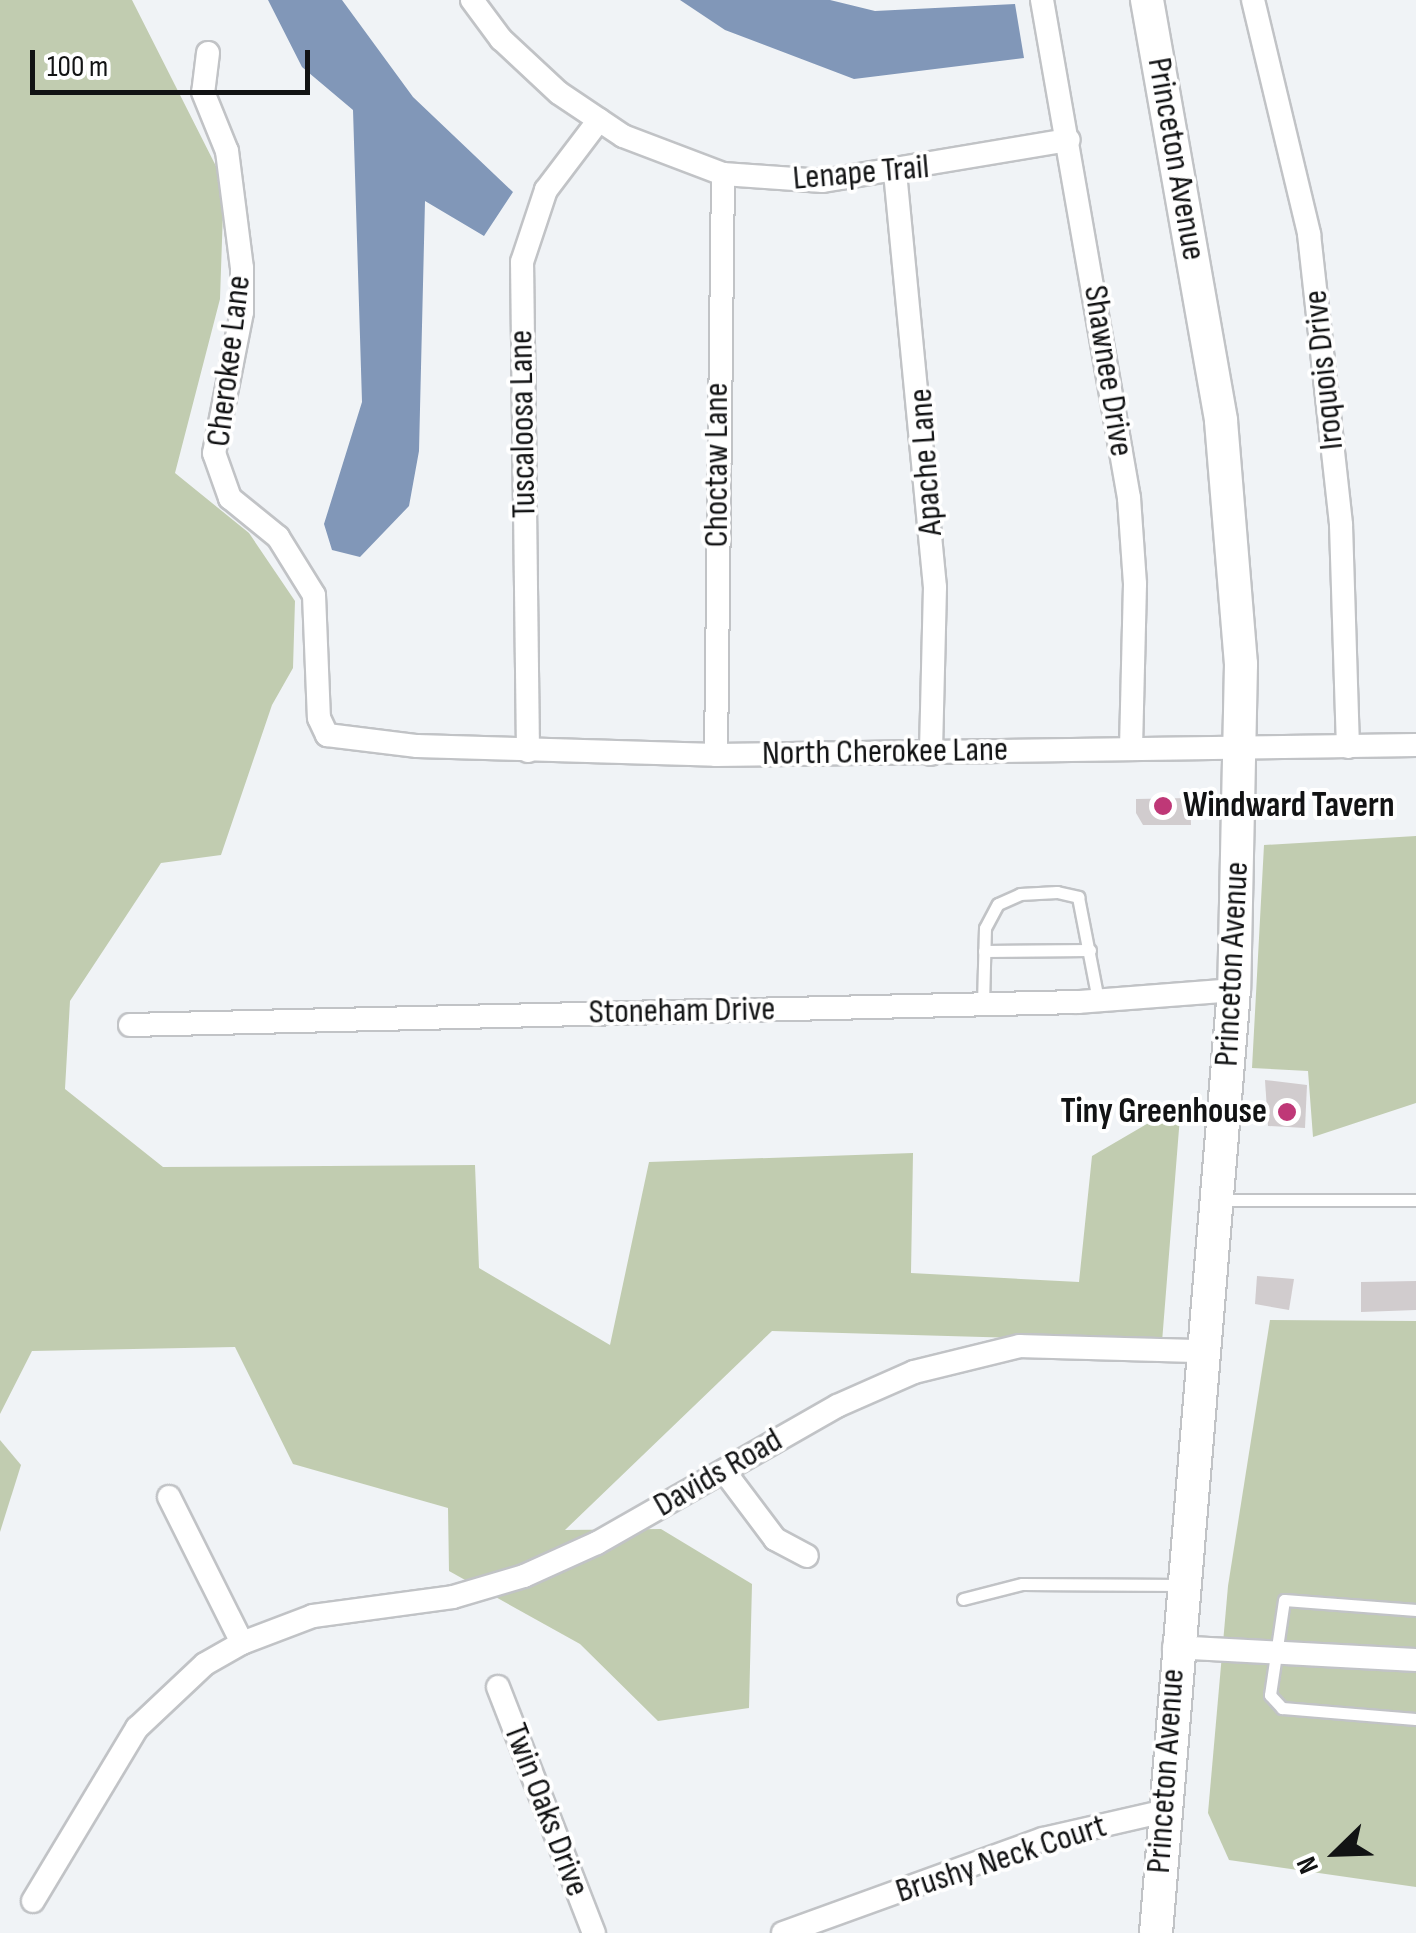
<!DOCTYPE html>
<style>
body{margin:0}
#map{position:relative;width:1416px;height:1933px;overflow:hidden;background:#f0f3f6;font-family:"Sofia Sans Condensed",sans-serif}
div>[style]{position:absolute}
.green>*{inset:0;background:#c1ccb0}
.water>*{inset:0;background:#8197b8}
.building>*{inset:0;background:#d1ccce}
.roads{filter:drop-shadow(2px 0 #c1c3c6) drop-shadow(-2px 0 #c1c3c6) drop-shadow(0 2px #c1c3c6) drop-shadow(0 -2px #c1c3c6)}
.service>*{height:11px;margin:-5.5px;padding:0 5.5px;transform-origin:5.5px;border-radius:5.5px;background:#fff}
.minor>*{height:22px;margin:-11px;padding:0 11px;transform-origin:11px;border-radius:11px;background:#fff}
.secondary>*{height:32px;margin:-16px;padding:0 16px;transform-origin:16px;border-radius:16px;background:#fff}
.dots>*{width:28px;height:28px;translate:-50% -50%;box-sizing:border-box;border:5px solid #fff;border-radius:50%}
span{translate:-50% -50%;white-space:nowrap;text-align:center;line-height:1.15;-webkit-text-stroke:8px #fff;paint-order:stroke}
.street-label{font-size:35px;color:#121314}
.poi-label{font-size:35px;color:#121314;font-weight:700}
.left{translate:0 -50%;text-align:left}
.right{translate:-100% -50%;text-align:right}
.north{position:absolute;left:1286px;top:1803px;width:100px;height:100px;-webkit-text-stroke:8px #fff;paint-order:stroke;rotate:247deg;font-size:28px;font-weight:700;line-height:40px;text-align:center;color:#121314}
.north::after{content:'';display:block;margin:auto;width:35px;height:45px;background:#121314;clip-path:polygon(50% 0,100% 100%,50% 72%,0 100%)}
.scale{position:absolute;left:30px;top:50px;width:280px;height:45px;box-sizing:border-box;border:5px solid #121314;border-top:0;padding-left:12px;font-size:30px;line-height:35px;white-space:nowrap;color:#121314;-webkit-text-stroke:8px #fff;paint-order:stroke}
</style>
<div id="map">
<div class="green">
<i style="clip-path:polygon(0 0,132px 0,224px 182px,220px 299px,175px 473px,249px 533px,295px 601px,293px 668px,272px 705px,221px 855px,161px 863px,70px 1001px,65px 1089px,163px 1167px,475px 1165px,479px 1268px,610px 1345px,649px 1162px,913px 1153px,911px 1273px,1079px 1282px,1092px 1156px,1181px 1104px,1162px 1342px,772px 1331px,565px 1530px,661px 1529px,752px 1584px,749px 1708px,658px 1721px,580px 1644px,449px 1571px,448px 1508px,293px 1464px,235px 1347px,32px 1351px,0 1414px)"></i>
<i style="clip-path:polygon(1416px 836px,1416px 1103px,1313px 1137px,1308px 1071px,1252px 1068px,1264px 845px)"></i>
<i style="clip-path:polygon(1270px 1320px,1416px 1321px,1416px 1887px,1229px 1860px,1208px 1813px,1228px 1586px)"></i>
<i style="clip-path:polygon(0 1440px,21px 1465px,0 1532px)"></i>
</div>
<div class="water">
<i style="clip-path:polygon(268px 0,342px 0,413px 97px,513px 192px,484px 236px,425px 201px,419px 451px,409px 506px,360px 557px,332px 550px,324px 524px,362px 402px,353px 110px,302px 67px)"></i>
<i style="clip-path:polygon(680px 0,830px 0,875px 11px,1015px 4px,1024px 58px,854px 79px,725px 30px)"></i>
</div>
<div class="building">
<i style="clip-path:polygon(1190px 798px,1191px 825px,1143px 825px,1136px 813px,1136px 799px)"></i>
<i style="clip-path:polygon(1265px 1080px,1307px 1085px,1305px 1128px,1268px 1126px)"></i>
<i style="clip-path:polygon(1257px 1276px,1294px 1279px,1289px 1310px,1255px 1304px)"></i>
<i style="clip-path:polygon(1416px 1281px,1416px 1310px,1361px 1312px,1361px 1282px)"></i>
</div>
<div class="roads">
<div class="service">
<i style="left:984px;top:951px;width:106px;rotate:-0.5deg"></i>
<i style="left:983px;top:1004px;width:76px;rotate:-88.5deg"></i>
<i style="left:985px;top:928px;width:27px;rotate:-62deg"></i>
<i style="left:998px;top:904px;width:24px;rotate:-24deg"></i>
<i style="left:1020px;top:894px;width:37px;rotate:-3deg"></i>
<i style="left:1057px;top:892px;width:22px;rotate:13deg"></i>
<i style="left:1078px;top:897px;width:105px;rotate:79deg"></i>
<i style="left:1219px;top:1200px;width:197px"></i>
<i style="left:963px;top:1599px;width:61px;rotate:-14.3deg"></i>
<i style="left:1022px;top:1584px;width:159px;rotate:0.4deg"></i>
<i style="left:1416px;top:1610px;width:132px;rotate:-175.7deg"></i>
<i style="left:1284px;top:1600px;width:96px;rotate:98.4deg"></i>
<i style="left:1270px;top:1695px;width:18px;rotate:47deg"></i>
<i style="left:1282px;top:1708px;width:134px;rotate:4.7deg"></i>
</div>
<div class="minor">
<i style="left:472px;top:0;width:49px;rotate:53.4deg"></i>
<i style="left:501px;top:39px;width:79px;rotate:43deg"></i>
<i style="left:559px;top:93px;width:77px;rotate:33.9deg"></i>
<i style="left:623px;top:136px;width:107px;rotate:20.8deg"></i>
<i style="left:723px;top:174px;width:100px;rotate:4deg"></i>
<i style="left:823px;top:181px;width:249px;rotate:-9.5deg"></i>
<i style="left:1042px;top:0;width:506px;rotate:80.09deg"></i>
<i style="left:1129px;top:498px;width:86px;rotate:86deg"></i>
<i style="left:1135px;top:584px;width:161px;rotate:91.4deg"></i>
<i style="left:1253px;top:0;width:241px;rotate:76.5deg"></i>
<i style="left:1309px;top:234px;width:293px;rotate:83.7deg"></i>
<i style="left:1341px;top:525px;width:222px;rotate:88.2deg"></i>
<i style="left:208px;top:53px;width:39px;rotate:97deg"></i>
<i style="left:203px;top:92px;width:64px;rotate:67.9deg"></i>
<i style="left:227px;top:151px;width:118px;rotate:82.7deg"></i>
<i style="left:242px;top:268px;width:44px;rotate:90deg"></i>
<i style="left:242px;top:312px;width:144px;rotate:101.2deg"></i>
<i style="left:214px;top:453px;width:48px;rotate:70.4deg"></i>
<i style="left:230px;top:498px;width:62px;rotate:39.1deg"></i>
<i style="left:278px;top:537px;width:68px;rotate:58.2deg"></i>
<i style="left:314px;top:595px;width:123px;rotate:87.7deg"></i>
<i style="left:319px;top:718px;width:19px;rotate:65deg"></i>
<i style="left:327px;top:735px;width:91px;rotate:7deg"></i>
<i style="left:417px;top:746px;width:299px;rotate:1.7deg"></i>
<i style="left:716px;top:755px;width:700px;rotate:-0.82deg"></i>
<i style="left:895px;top:172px;width:417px;rotate:84.5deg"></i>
<i style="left:935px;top:587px;width:167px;rotate:91.4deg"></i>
<i style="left:528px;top:751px;width:489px;rotate:-90.7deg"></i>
<i style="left:522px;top:262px;width:76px;rotate:-71.6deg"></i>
<i style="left:546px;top:190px;width:88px;rotate:-52.9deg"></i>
<i style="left:716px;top:755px;width:581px;rotate:-89.31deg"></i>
<i style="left:130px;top:1025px;width:948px;rotate:-1.39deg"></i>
<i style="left:1078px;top:1002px;width:156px;rotate:-4.4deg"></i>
<i style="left:724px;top:1471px;width:85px;rotate:53.1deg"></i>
<i style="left:775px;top:1539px;width:36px;rotate:28deg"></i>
<i style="left:169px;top:1497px;width:163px;rotate:63.4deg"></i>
<i style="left:1174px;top:1647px;width:242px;rotate:3.1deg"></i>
<i style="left:498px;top:1687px;width:264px;rotate:68.7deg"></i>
<i style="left:33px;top:1901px;width:202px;rotate:-59deg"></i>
<i style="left:137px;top:1728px;width:93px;rotate:-43.3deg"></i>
<i style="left:205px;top:1664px;width:43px;rotate:-29.6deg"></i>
<i style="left:242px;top:1643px;width:76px;rotate:-20.8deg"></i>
<i style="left:313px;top:1616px;width:141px;rotate:-7.7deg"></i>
<i style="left:453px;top:1597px;width:74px;rotate:-16.5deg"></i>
<i style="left:524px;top:1576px;width:80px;rotate:-24.3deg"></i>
<i style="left:597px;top:1543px;width:276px;rotate:-29.7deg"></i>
<i style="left:837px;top:1406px;width:84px;rotate:-23.8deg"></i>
<i style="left:914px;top:1372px;width:109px;rotate:-13.8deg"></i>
<i style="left:1020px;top:1346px;width:182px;rotate:1.6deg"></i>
<i style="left:783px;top:1933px;width:276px;rotate:-19.9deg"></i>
<i style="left:1043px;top:1839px;width:125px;rotate:-12.9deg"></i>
</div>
<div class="secondary">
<i style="left:1147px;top:0;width:427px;rotate:80deg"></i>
<i style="left:1221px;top:421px;width:244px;rotate:85.3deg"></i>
<i style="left:1241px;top:664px;width:326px;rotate:91.2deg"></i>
<i style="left:1234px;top:990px;width:946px;rotate:94.73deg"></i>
</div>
</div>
<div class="dots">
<i style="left:1163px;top:806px;background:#bf3877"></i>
<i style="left:1287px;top:1112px;background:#bf3877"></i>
</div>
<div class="street-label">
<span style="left:1176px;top:159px;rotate:80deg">Princeton Avenue</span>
<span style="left:861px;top:173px;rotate:-5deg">Lenape Trail</span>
<span style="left:229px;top:361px;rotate:-83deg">Cherokee Lane</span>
<span style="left:1324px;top:370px;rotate:-96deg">Iroquois Drive</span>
<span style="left:1108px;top:371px;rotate:81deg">Shawnee Drive</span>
<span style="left:523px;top:424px;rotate:-91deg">Tuscaloosa Lane</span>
<span style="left:926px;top:462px;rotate:-94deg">Apache Lane</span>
<span style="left:717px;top:465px;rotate:-90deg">Choctaw Lane</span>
<span style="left:885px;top:752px;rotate:-1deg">North Cherokee Lane</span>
<span style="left:1232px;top:964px;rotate:-87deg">Princeton Avenue</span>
<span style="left:682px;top:1011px;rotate:-1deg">Stoneham Drive</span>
<span style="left:718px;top:1473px;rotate:-30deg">Davids Road</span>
<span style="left:1166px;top:1771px;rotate:-86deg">Princeton Avenue</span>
<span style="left:546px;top:1810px;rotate:69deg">Twin Oaks Drive</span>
<span style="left:1001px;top:1859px;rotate:-18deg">Brushy Neck Court</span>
</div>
<div class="poi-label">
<span class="left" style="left:1183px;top:806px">Windward Tavern</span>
<span class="right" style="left:1267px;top:1112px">Tiny Greenhouse</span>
</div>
<div class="north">N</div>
<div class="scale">100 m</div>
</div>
